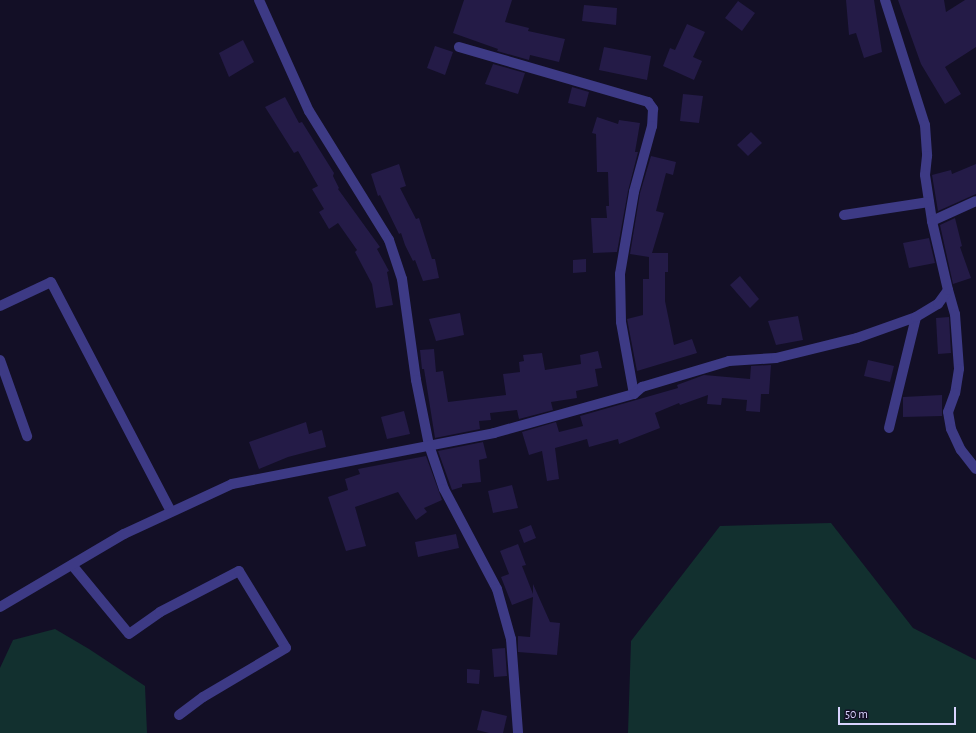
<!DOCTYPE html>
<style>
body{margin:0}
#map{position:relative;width:976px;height:733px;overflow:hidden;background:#130f26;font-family:"Alegreya Sans",sans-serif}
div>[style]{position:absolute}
.green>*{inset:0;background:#12302f}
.building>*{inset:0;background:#241b47}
.minor>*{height:10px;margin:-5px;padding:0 5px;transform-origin:5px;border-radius:5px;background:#3d3a85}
span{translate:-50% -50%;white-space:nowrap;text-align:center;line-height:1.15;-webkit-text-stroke:3px #130f26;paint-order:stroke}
.scale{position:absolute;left:838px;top:707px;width:118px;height:18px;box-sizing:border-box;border:2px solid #d9d4ff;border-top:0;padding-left:5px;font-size:12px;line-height:14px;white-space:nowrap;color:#d9d4ff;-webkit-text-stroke:3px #130f26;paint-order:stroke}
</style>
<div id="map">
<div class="green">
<i style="clip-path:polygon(831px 523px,913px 628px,976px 660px,976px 733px,628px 733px,631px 641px,720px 526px)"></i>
<i style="clip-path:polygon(55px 629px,89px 649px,145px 686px,147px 733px,0 733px,0 668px,13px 640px)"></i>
</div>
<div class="building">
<i style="clip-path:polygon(464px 0,512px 0,505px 22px,529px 28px,528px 31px,565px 39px,559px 62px,530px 55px,529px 60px,497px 51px,498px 49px,453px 33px)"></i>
<i style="clip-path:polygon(846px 0,874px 0,882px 52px,864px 58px,856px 33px,849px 35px)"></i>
<i style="clip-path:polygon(898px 0,944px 0,946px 12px,965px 0,976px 0,976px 47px,945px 67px,961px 94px,945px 104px,921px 64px)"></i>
<i style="clip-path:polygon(738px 1px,755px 13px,742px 31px,725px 18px)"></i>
<i style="clip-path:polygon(584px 5px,617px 8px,616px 25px,582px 21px)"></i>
<i style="clip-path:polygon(687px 24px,705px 32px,693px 57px,702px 61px,694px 80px,663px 66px,670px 48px,675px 50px)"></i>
<i style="clip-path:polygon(243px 40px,254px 62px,229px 77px,219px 53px)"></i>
<i style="clip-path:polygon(435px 46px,453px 52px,445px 75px,427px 68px)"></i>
<i style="clip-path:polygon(604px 47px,651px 56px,647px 80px,599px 70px)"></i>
<i style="clip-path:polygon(493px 64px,525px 73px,518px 94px,485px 84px)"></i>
<i style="clip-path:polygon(572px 87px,589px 92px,585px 107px,568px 103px)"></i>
<i style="clip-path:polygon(683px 94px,703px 96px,699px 123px,680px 121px)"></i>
<i style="clip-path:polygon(285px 97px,299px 123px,302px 122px,334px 173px,333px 176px,339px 188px,338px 189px,380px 247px,377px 249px,389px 271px,387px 272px,393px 305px,376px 308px,372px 284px,355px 252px,357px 250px,338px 223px,329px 229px,319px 212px,324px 209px,312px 189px,318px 186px,298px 151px,294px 153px,265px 107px)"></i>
<i style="clip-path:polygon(597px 117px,618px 124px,619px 120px,640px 123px,635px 152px,638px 152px,628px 191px,617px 252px,593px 253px,591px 218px,607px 218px,606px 206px,609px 206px,608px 172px,597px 172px,596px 134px,592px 133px)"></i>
<i style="clip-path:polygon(751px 132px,762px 143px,748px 156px,737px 145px)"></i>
<i style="clip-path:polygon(651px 156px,676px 162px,673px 175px,666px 173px,656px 211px,664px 213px,652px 253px,668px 253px,668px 272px,665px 272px,665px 301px,674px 345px,692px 339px,697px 353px,637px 371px,627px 319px,643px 315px,643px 279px,649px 279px,649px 257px,630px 254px,640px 193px)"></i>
<i style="clip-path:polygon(399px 164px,406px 186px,400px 188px,416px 219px,419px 218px,432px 259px,435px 259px,439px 278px,423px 281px,415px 260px,413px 261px,405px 245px,401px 233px,399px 234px,380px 195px,378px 196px,371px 174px)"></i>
<i style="clip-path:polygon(976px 164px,976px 194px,938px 211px,932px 175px,951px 170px,952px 174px)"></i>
<i style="clip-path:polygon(955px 218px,962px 246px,960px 247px,971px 278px,953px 284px,940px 225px)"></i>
<i style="clip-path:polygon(929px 238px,935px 263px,909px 268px,903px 243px)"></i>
<i style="clip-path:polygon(586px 259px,586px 272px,573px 273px,573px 260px)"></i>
<i style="clip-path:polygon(740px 276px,759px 299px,750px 308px,730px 285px)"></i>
<i style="clip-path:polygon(460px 313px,464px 335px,436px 341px,429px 319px)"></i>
<i style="clip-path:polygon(798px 316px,803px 340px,776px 345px,768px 321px)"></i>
<i style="clip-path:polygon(949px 317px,951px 353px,938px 354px,936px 318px)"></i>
<i style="clip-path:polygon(434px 349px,436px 372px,443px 371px,448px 402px,506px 395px,503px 374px,520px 372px,519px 362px,524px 361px,523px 355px,542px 353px,545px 370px,581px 364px,580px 355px,598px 351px,602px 368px,595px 369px,598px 386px,576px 391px,577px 398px,551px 402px,553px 410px,519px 419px,517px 410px,490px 413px,491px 420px,479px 421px,480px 429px,435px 438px,424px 369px,422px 369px,420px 350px)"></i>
<i style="clip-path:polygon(868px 360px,894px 366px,890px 382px,864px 376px)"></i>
<i style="clip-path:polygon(771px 365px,769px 394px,761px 394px,760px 412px,746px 411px,747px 400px,722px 398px,721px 405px,707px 404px,708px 395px,680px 405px,679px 403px,655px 413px,660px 428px,619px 444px,618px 439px,589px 447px,587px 439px,555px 448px,559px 479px,547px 481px,542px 451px,529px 455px,522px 432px,556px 422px,559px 432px,583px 426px,580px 416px,678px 388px,677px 385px,704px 375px,750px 379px,751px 366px)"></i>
<i style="clip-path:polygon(942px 395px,942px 416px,903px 417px,903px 397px)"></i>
<i style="clip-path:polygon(404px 411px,410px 434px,387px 439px,381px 417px)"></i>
<i style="clip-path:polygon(306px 422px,309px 434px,322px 430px,326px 447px,288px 457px,259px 469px,249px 442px)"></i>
<i style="clip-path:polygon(483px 442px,487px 458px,479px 460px,481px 482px,462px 484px,462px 487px,452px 490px,438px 451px)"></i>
<i style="clip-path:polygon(426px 456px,442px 500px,424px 508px,427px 512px,416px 520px,398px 492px,355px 507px,366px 546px,346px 551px,328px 497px,348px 490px,345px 479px,360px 474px,358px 469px)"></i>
<i style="clip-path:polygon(512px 485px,518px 508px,493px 513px,488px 491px)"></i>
<i style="clip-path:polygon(531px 525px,536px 538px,524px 543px,519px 530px)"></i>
<i style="clip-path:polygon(456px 534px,459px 548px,418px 557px,415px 542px)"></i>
<i style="clip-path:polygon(518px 544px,526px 565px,522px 566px,533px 594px,533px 584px,550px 622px,560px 623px,557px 655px,518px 652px,518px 636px,530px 637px,533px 597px,512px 605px,501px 577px,509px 574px,500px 551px)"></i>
<i style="clip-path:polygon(505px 648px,507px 676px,494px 677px,492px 649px)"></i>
<i style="clip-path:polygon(467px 669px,480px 670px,479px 684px,467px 683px)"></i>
<i style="clip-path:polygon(482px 710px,507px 716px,503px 733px,489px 733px,477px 730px)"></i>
</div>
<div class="minor">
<i style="left:259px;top:0;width:122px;rotate:65.8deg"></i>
<i style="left:309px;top:111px;width:152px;rotate:58.2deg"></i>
<i style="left:389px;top:240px;width:41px;rotate:71.6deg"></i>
<i style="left:402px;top:279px;width:102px;rotate:82.1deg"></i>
<i style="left:416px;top:380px;width:66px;rotate:78.7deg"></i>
<i style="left:429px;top:445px;width:46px;rotate:71.2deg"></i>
<i style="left:444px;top:489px;width:113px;rotate:62.1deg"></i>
<i style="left:497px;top:589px;width:52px;rotate:74.4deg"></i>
<i style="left:511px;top:639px;width:94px;rotate:85.7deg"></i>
<i style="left:885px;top:0;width:131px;rotate:72.3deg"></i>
<i style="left:925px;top:125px;width:31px;rotate:86deg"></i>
<i style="left:927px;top:156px;width:19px;rotate:96deg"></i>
<i style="left:925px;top:175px;width:47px;rotate:81.3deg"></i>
<i style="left:932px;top:221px;width:48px;rotate:-24.4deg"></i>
<i style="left:459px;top:47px;width:197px;rotate:16.2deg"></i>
<i style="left:648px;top:102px;width:9px;rotate:54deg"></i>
<i style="left:653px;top:109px;width:17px;rotate:93deg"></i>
<i style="left:652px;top:126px;width:68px;rotate:105.3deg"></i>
<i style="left:634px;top:192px;width:83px;rotate:99.7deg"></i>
<i style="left:620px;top:274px;width:48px;rotate:88.8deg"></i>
<i style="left:621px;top:322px;width:73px;rotate:79.8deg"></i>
<i style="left:844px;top:215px;width:86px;rotate:-8.7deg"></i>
<i style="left:948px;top:290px;width:25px;rotate:74deg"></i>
<i style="left:955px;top:314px;width:55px;rotate:85.8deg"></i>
<i style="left:959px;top:369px;width:24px;rotate:99deg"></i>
<i style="left:955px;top:393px;width:20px;rotate:110deg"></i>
<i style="left:948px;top:412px;width:17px;rotate:80deg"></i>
<i style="left:951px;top:429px;width:23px;rotate:65deg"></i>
<i style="left:961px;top:450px;width:24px;rotate:52deg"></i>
<i style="left:0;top:306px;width:56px;rotate:-25.2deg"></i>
<i style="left:51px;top:282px;width:259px;rotate:62.4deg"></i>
<i style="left:0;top:360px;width:81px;rotate:70.4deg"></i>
<i style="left:889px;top:428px;width:114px;rotate:-76.3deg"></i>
<i style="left:72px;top:565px;width:89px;rotate:50.4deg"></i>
<i style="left:129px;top:634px;width:38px;rotate:-35deg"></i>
<i style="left:160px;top:612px;width:89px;rotate:-27.4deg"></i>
<i style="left:239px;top:571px;width:90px;rotate:58.6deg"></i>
<i style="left:286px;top:648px;width:96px;rotate:149.4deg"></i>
<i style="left:203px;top:697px;width:30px;rotate:143deg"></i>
<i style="left:0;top:607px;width:144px;rotate:-30.5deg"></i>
<i style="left:124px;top:534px;width:119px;rotate:-24.8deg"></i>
<i style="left:232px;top:484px;width:267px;rotate:-11deg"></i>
<i style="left:494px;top:433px;width:145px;rotate:-15.6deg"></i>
<i style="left:634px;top:394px;width:11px;rotate:-41deg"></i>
<i style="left:642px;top:387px;width:91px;rotate:-16.6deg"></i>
<i style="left:729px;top:361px;width:47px;rotate:-3.7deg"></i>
<i style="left:776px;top:358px;width:83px;rotate:-13.9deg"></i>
<i style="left:857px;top:338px;width:63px;rotate:-19.6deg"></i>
<i style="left:916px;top:317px;width:26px;rotate:-31deg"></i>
<i style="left:938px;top:304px;width:17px;rotate:-54deg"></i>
<i style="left:948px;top:290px;width:71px;rotate:-103.1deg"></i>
</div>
<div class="scale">50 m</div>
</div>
